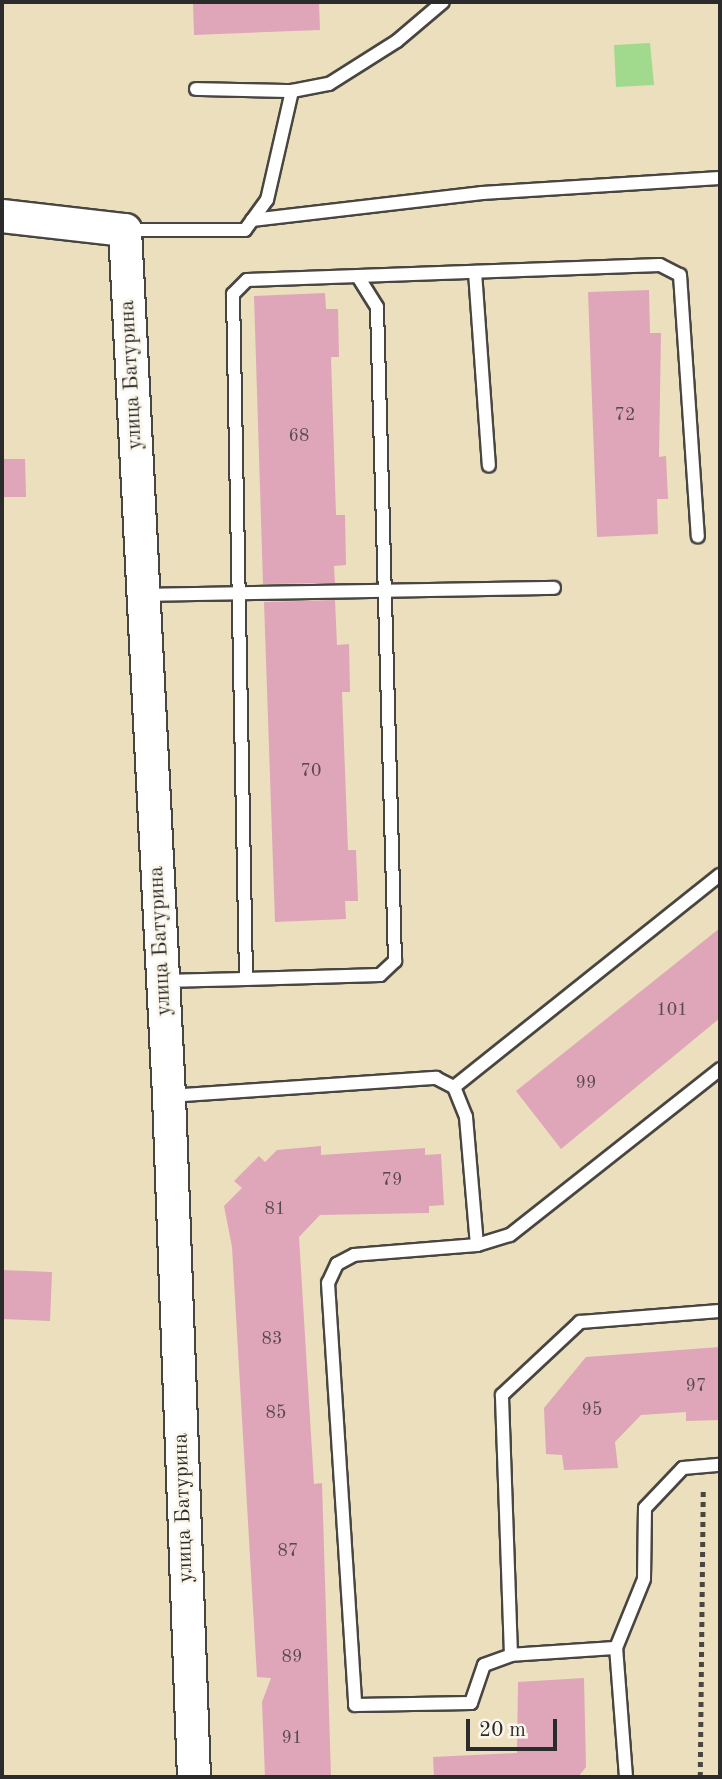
<!DOCTYPE html>
<meta charset="utf-8">
<style>
body{margin:0}
#map{position:relative;width:722px;height:1779px;overflow:hidden;background:#ecdfbe;font-family:"Old Standard TT",serif}
div>[style]{position:absolute}
.green>*{inset:0;background:#a1da8c}
.building>*{inset:0;background:#dea6b8}
.path>*{height:4.5px;margin-top:-2.25px;transform-origin:0;background:repeating-linear-gradient(90deg,#484641 0 5px,transparent 0 10px)}
.roads{filter:drop-shadow(2px 0 #484641) drop-shadow(-2px 0 #484641) drop-shadow(0 2px #484641) drop-shadow(0 -2px #484641)}
.service>*{height:12px;margin:-6px;padding:0 6px;transform-origin:6px;border-radius:6px;background:#fff}
.tertiary>*{height:32px;margin:-16px;padding:0 16px;transform-origin:16px;border-radius:16px;background:#fff}
span{translate:-50% -50%;white-space:nowrap;text-align:center;line-height:1.15;-webkit-text-stroke:5px #fbf7ec;paint-order:stroke}
.number-label{font-size:18px;color:#584a4e}
.number-label span{-webkit-text-stroke-width:0}
.street-label{font-size:21px;color:#2b2b2b}
.frame{position:absolute;inset:0;border:4px solid #2b2b2b;pointer-events:none}
.scale{position:absolute;left:466px;top:1719px;width:91px;height:32px;box-sizing:border-box;border:4px solid #2b2b2b;border-top:0;padding-left:9px;font-size:21px;line-height:24px;white-space:nowrap;color:#2b2b2b;-webkit-text-stroke:5px #fbf7ec;paint-order:stroke}
</style>
<div id="map">
<div class="green">
<i style="clip-path:polygon(650px 43px,654px 85px,616px 87px,614px 45px)"></i>
</div>
<div class="building">
<i style="clip-path:polygon(193px 2px,319px 2px,320px 30px,194px 35px)"></i>
<i style="clip-path:polygon(649px 290px,650px 333px,661px 333px,659px 457px,666px 456px,668px 499px,657px 499px,658px 534px,597px 537px,588px 292px)"></i>
<i style="clip-path:polygon(325px 293px,326px 309px,338px 309px,339px 357px,331px 357px,336px 515px,345px 515px,346px 565px,334px 566px,335px 583px,263px 584px,254px 296px)"></i>
<i style="clip-path:polygon(2px 459px,25px 459px,26px 497px,2px 497px)"></i>
<i style="clip-path:polygon(335px 600px,337px 645px,349px 644px,350px 692px,342px 692px,348px 850px,356px 850px,358px 901px,345px 901px,346px 919px,275px 922px,264px 602px)"></i>
<i style="clip-path:polygon(720px 928px,720px 1018px,561px 1149px,516px 1091px)"></i>
<i style="clip-path:polygon(321px 1146px,321px 1155px,425px 1148px,425px 1155px,441px 1154px,444px 1205px,429px 1206px,429px 1213px,320px 1215px,299px 1237px,314px 1484px,322px 1483px,331px 1777px,265px 1777px,262px 1702px,271px 1678px,257px 1677px,232px 1247px,224px 1206px,242px 1188px,234px 1181px,259px 1156px,265px 1162px,277px 1150px)"></i>
<i style="clip-path:polygon(2px 1270px,52px 1272px,50px 1321px,2px 1319px)"></i>
<i style="clip-path:polygon(720px 1347px,720px 1420px,686px 1421px,686px 1412px,641px 1415px,615px 1442px,618px 1468px,564px 1470px,562px 1455px,546px 1454px,544px 1408px,586px 1357px)"></i>
<i style="clip-path:polygon(584px 1678px,586px 1767px,578px 1777px,434px 1777px,433px 1757px,517px 1753px,518px 1682px)"></i>
</div>
<div class="path">
<i style="left:700px;top:1777px;width:289px;rotate:-89.4deg"></i>
</div>
<div class="roads">
<div class="service">
<i style="left:196px;top:89px;width:96px;rotate:1.2deg"></i>
<i style="left:252px;top:220px;width:232px;rotate:-6.7deg"></i>
<i style="left:482px;top:193px;width:238px;rotate:-3.6deg"></i>
<i style="left:125px;top:230px;width:120px"></i>
<i style="left:245px;top:230px;width:37px;rotate:-54deg"></i>
<i style="left:267px;top:200px;width:112px;rotate:-77.1deg"></i>
<i style="left:292px;top:91px;width:38px;rotate:-11deg"></i>
<i style="left:329px;top:84px;width:80px;rotate:-32.3deg"></i>
<i style="left:397px;top:41px;width:60px;rotate:-40.3deg"></i>
<i style="left:475px;top:272px;width:194px;rotate:85.9deg"></i>
<i style="left:358px;top:276px;width:302px;rotate:-2.1deg"></i>
<i style="left:660px;top:265px;width:22px;rotate:27deg"></i>
<i style="left:680px;top:275px;width:262px;rotate:86.1deg"></i>
<i style="left:144px;top:595px;width:410px;rotate:-1deg"></i>
<i style="left:163px;top:981px;width:83px;rotate:-1.4deg"></i>
<i style="left:246px;top:979px;width:134px;rotate:-1.7deg"></i>
<i style="left:380px;top:975px;width:21px;rotate:-43deg"></i>
<i style="left:395px;top:961px;width:654px;rotate:-91.58deg"></i>
<i style="left:377px;top:307px;width:36px;rotate:-122deg"></i>
<i style="left:358px;top:276px;width:111px;rotate:177.9deg"></i>
<i style="left:247px;top:280px;width:20px;rotate:135deg"></i>
<i style="left:233px;top:294px;width:685px;rotate:88.91deg"></i>
<i style="left:454px;top:1087px;width:340px;rotate:-38.6deg"></i>
<i style="left:169px;top:1096px;width:268px;rotate:-3.9deg"></i>
<i style="left:436px;top:1078px;width:20px;rotate:27deg"></i>
<i style="left:454px;top:1087px;width:32px;rotate:68deg"></i>
<i style="left:466px;top:1117px;width:128px;rotate:85.1deg"></i>
<i style="left:477px;top:1245px;width:123px;rotate:175.4deg"></i>
<i style="left:354px;top:1255px;width:19px;rotate:152deg"></i>
<i style="left:337px;top:1264px;width:21px;rotate:115deg"></i>
<i style="left:328px;top:1283px;width:423px;rotate:86.3deg"></i>
<i style="left:355px;top:1705px;width:116px;rotate:-1deg"></i>
<i style="left:471px;top:1703px;width:40px;rotate:-71.1deg"></i>
<i style="left:484px;top:1665px;width:29px;rotate:-20deg"></i>
<i style="left:477px;top:1245px;width:34px;rotate:-17deg"></i>
<i style="left:510px;top:1235px;width:268px;rotate:-38.3deg"></i>
<i style="left:616px;top:1648px;width:74px;rotate:-67.9deg"></i>
<i style="left:644px;top:1579px;width:71px;rotate:-89.2deg"></i>
<i style="left:645px;top:1508px;width:55px;rotate:-46.5deg"></i>
<i style="left:683px;top:1468px;width:37px;rotate:-5deg"></i>
<i style="left:626px;top:1777px;width:129px;rotate:-94.4deg"></i>
<i style="left:616px;top:1648px;width:105px;rotate:176.2deg"></i>
<i style="left:511px;top:1655px;width:260px;rotate:-92deg"></i>
<i style="left:502px;top:1395px;width:107px;rotate:-43.1deg"></i>
<i style="left:580px;top:1322px;width:140px;rotate:-4.5deg"></i>
</div>
<div class="tertiary">
<i style="left:2px;top:216px;width:124px;rotate:6.5deg"></i>
<i style="left:125px;top:230px;width:867px;rotate:87.09deg"></i>
<i style="left:169px;top:1096px;width:681px;rotate:87.9deg"></i>
</div>
</div>
<div class="number-label">
<span style="left:625px;top:415px">72</span>
<span style="left:299px;top:436px">68</span>
<span style="left:311px;top:771px">70</span>
<span style="left:672px;top:1010px">101</span>
<span style="left:586px;top:1083px">99</span>
<span style="left:392px;top:1180px">79</span>
<span style="left:275px;top:1209px">81</span>
<span style="left:272px;top:1339px">83</span>
<span style="left:696px;top:1386px">97</span>
<span style="left:592px;top:1410px">95</span>
<span style="left:276px;top:1413px">85</span>
<span style="left:288px;top:1551px">87</span>
<span style="left:292px;top:1657px">89</span>
<span style="left:292px;top:1738px">91</span>
</div>
<div class="street-label">
<span style="left:132px;top:375px;rotate:-93deg">улица Батурина</span>
<span style="left:161px;top:941px;rotate:-93deg">улица Батурина</span>
<span style="left:184px;top:1508px;rotate:-92deg">улица Батурина</span>
</div>
<div class="frame"></div>
<div class="scale">20 m</div>
</div>
